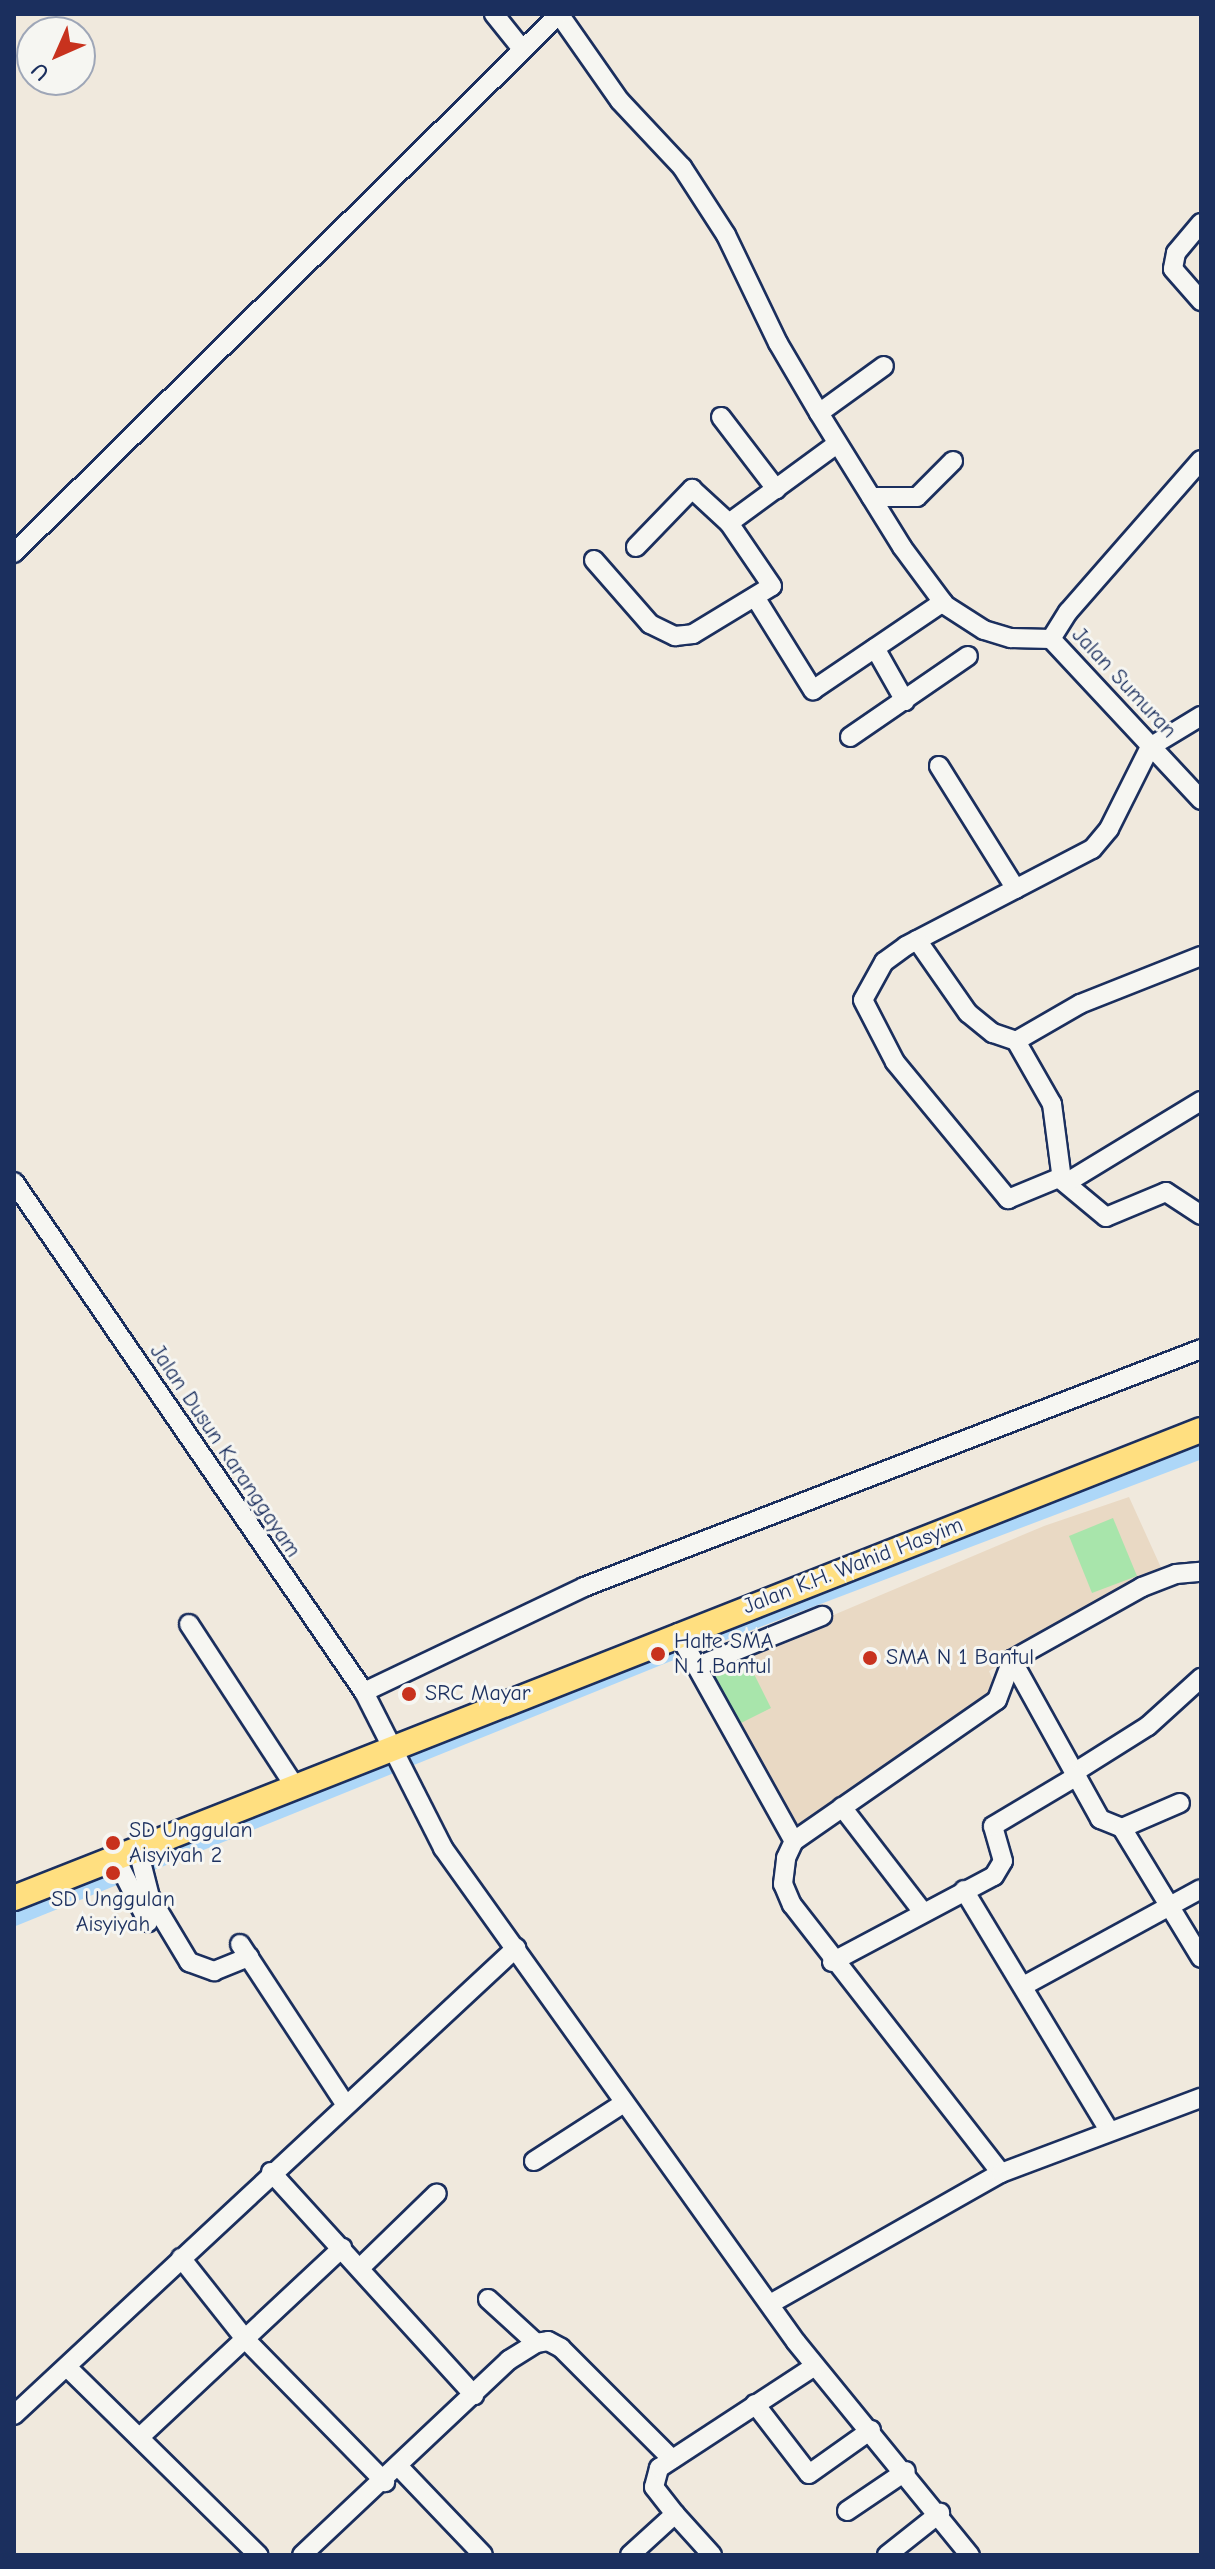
<!DOCTYPE html>
<style>
body{margin:0}
#map{position:relative;width:1215px;height:2569px;overflow:hidden;background:#f0e9dd;font-family:"Comic Neue",sans-serif}
div>[style]{position:absolute}
.built>*{inset:0;background:#e9d9c4}
.green>*{inset:0;background:#a8e5ab}
.canal>*{height:16px;margin:-8px;padding:0 8px;transform-origin:8px;border-radius:8px;background:#add7f8}
.roads{filter:drop-shadow(2px 0 #1b2f5e) drop-shadow(-2px 0 #1b2f5e) drop-shadow(0 2px #1b2f5e) drop-shadow(0 -2px #1b2f5e)}
.minor>*{height:18px;margin:-9px;padding:0 9px;transform-origin:9px;border-radius:9px;background:#f6f6f2}
.major>*{height:24px;margin:-12px;padding:0 12px;transform-origin:12px;border-radius:12px;background:#ffdf80}
.dots>*{width:22px;height:22px;translate:-50% -50%;box-sizing:border-box;border:4px solid #f6f6f2;border-radius:50%}
span{translate:-50% -50%;white-space:nowrap;text-align:center;line-height:1.15;-webkit-text-stroke:6px #f6f6f2;paint-order:stroke}
.street-label{font-size:22px;color:#1b2f5e}
.poi-label{font-size:22px;color:#1b2f5e}
.left{translate:0 -50%;text-align:left}
.frame{position:absolute;inset:0;border:16px solid #1b2f5e;pointer-events:none}
.north{position:absolute;left:16px;top:16px;width:80px;height:80px;box-sizing:border-box;background:#f6f6f2;border:2px solid #9ea6b7;border-radius:50%;rotate:225deg;font-size:22px;font-weight:700;line-height:32px;text-align:center;color:#1b2f5e}
.north::after{content:'';display:block;margin:auto;width:28px;height:36px;background:#c8321e;clip-path:polygon(50% 0,100% 100%,50% 72%,0 100%)}
</style>
<div id="map">
<div class="built">
<i style="clip-path:polygon(1129px 1497px,1163px 1572px,989px 1671px,997px 1691px,795px 1835px,708px 1668px,1044px 1526px)"></i>
</div>
<div class="green">
<i style="clip-path:polygon(1113px 1518px,1137px 1576px,1092px 1593px,1069px 1536px)"></i>
<i style="clip-path:polygon(745px 1656px,771px 1708px,737px 1725px,710px 1673px)"></i>
</div>
<div class="canal">
<i style="left:14px;top:1918px;width:715px;rotate:-22.01deg"></i>
<i style="left:677px;top:1650px;width:561px;rotate:-20.8deg"></i>
</div>
<div class="roads">
<div class="minor">
<i style="left:494px;top:14px;width:45px;rotate:51.3deg"></i>
<i style="left:559px;top:14px;width:106px;rotate:55deg"></i>
<i style="left:620px;top:101px;width:91px;rotate:46.8deg"></i>
<i style="left:682px;top:167px;width:81px;rotate:57.1deg"></i>
<i style="left:726px;top:235px;width:120px;rotate:64.3deg"></i>
<i style="left:778px;top:343px;width:81px;rotate:59.6deg"></i>
<i style="left:819px;top:413px;width:80px;rotate:-35.9deg"></i>
<i style="left:1201px;top:223px;width:39px;rotate:130deg"></i>
<i style="left:1176px;top:253px;width:16px;rotate:101deg"></i>
<i style="left:1173px;top:269px;width:43px;rotate:48.8deg"></i>
<i style="left:819px;top:413px;width:158px;rotate:58.2deg"></i>
<i style="left:902px;top:547px;width:72px;rotate:53.4deg"></i>
<i style="left:945px;top:605px;width:46px;rotate:32.7deg"></i>
<i style="left:984px;top:630px;width:28px;rotate:17deg"></i>
<i style="left:1011px;top:638px;width:40px;rotate:1.4deg"></i>
<i style="left:1051px;top:639px;width:220px;rotate:47deg"></i>
<i style="left:721px;top:417px;width:91px;rotate:52.6deg"></i>
<i style="left:871px;top:497px;width:46px"></i>
<i style="left:917px;top:497px;width:51px;rotate:-45deg"></i>
<i style="left:636px;top:547px;width:81px;rotate:-46deg"></i>
<i style="left:692px;top:489px;width:50px;rotate:42.6deg"></i>
<i style="left:14px;top:553px;width:764px;rotate:-44.68deg"></i>
<i style="left:594px;top:560px;width:85px;rotate:48.8deg"></i>
<i style="left:650px;top:624px;width:28px;rotate:26deg"></i>
<i style="left:675px;top:636px;width:18px;rotate:-6deg"></i>
<i style="left:693px;top:634px;width:92px;rotate:-31.3deg"></i>
<i style="left:772px;top:586px;width:76px;rotate:-124.3deg"></i>
<i style="left:729px;top:523px;width:134px;rotate:-36.2deg"></i>
<i style="left:755px;top:597px;width:110px;rotate:58.1deg"></i>
<i style="left:813px;top:690px;width:157px;rotate:-34.1deg"></i>
<i style="left:1051px;top:639px;width:32px;rotate:-58deg"></i>
<i style="left:1068px;top:612px;width:202px;rotate:-48.8deg"></i>
<i style="left:875px;top:648px;width:61px;rotate:60.5deg"></i>
<i style="left:1201px;top:716px;width:60px;rotate:148.7deg"></i>
<i style="left:1150px;top:747px;width:92px;rotate:116.6deg"></i>
<i style="left:1109px;top:829px;width:26px;rotate:130deg"></i>
<i style="left:1092px;top:849px;width:210px;rotate:152.5deg"></i>
<i style="left:906px;top:946px;width:27px;rotate:144deg"></i>
<i style="left:884px;top:962px;width:43px;rotate:118.9deg"></i>
<i style="left:863px;top:1000px;width:70px;rotate:62.7deg"></i>
<i style="left:895px;top:1062px;width:178px;rotate:50.5deg"></i>
<i style="left:1008px;top:1199px;width:55px;rotate:-22.4deg"></i>
<i style="left:1059px;top:1178px;width:61px;rotate:39.7deg"></i>
<i style="left:1106px;top:1217px;width:65px;rotate:-22.6deg"></i>
<i style="left:1166px;top:1192px;width:42px;rotate:33.3deg"></i>
<i style="left:850px;top:737px;width:143px;rotate:-34.5deg"></i>
<i style="left:939px;top:766px;width:145px;rotate:58deg"></i>
<i style="left:917px;top:940px;width:89px;rotate:55.1deg"></i>
<i style="left:968px;top:1013px;width:32px;rotate:39deg"></i>
<i style="left:993px;top:1033px;width:24px;rotate:19deg"></i>
<i style="left:1062px;top:1180px;width:77px;rotate:-97.5deg"></i>
<i style="left:1052px;top:1104px;width:73px;rotate:-119.7deg"></i>
<i style="left:1016px;top:1041px;width:74px;rotate:-30deg"></i>
<i style="left:1080px;top:1004px;width:130px;rotate:-21.6deg"></i>
<i style="left:14px;top:1182px;width:619px;rotate:55.54deg"></i>
<i style="left:364px;top:1692px;width:175px;rotate:63.1deg"></i>
<i style="left:443px;top:1848px;width:607px;rotate:54.45deg"></i>
<i style="left:796px;top:2342px;width:275px;rotate:50.8deg"></i>
<i style="left:1066px;top:1183px;width:158px;rotate:-31.3deg"></i>
<i style="left:189px;top:1624px;width:196px;rotate:56.9deg"></i>
<i style="left:678px;top:1633px;width:238px;rotate:60.9deg"></i>
<i style="left:1012px;top:1660px;width:182px;rotate:61deg"></i>
<i style="left:1100px;top:1819px;width:24px;rotate:22deg"></i>
<i style="left:1122px;top:1828px;width:152px;rotate:58.7deg"></i>
<i style="left:698px;top:1666px;width:134px;rotate:-22deg"></i>
<i style="left:364px;top:1692px;width:244px;rotate:-25.5deg"></i>
<i style="left:584px;top:1587px;width:661px;rotate:-21.09deg"></i>
<i style="left:1075px;top:1772px;width:86px;rotate:-32.2deg"></i>
<i style="left:1148px;top:1726px;width:72px;rotate:-42.2deg"></i>
<i style="left:842px;top:1807px;width:133px;rotate:52.4deg"></i>
<i style="left:1122px;top:1828px;width:63px;rotate:-23.3deg"></i>
<i style="left:138px;top:1850px;width:49px;rotate:75.7deg"></i>
<i style="left:150px;top:1897px;width:76px;rotate:59deg"></i>
<i style="left:189px;top:1962px;width:27px;rotate:20deg"></i>
<i style="left:214px;top:1971px;width:38px;rotate:-22deg"></i>
<i style="left:116px;top:1859px;width:71px;rotate:63.1deg"></i>
<i style="left:964px;top:1890px;width:279px;rotate:58.9deg"></i>
<i style="left:240px;top:1944px;width:191px;rotate:56.7deg"></i>
<i style="left:832px;top:1962px;width:183px;rotate:-28deg"></i>
<i style="left:994px;top:1876px;width:17px;rotate:-59deg"></i>
<i style="left:1003px;top:1861px;width:36px;rotate:-106deg"></i>
<i style="left:993px;top:1826px;width:98px;rotate:-30.8deg"></i>
<i style="left:1025px;top:1985px;width:200px;rotate:-28.6deg"></i>
<i style="left:534px;top:2161px;width:107px;rotate:-32.8deg"></i>
<i style="left:271px;top:2172px;width:302px;rotate:47.7deg"></i>
<i style="left:1001px;top:2173px;width:340px;rotate:-127.9deg"></i>
<i style="left:792px;top:1905px;width:23px;rotate:-113deg"></i>
<i style="left:783px;top:1884px;width:26px;rotate:-83deg"></i>
<i style="left:786px;top:1858px;width:19px;rotate:-65deg"></i>
<i style="left:794px;top:1841px;width:247px;rotate:-34.8deg"></i>
<i style="left:997px;top:1700px;width:43px;rotate:-69.4deg"></i>
<i style="left:1012px;top:1660px;width:149px;rotate:-29.3deg"></i>
<i style="left:1142px;top:1587px;width:36px;rotate:-21deg"></i>
<i style="left:1176px;top:1574px;width:25px;rotate:-5deg"></i>
<i style="left:181px;top:2258px;width:105px;rotate:51.6deg"></i>
<i style="left:246px;top:2340px;width:199px;rotate:45.6deg"></i>
<i style="left:360px;top:2268px;width:107px;rotate:-44.2deg"></i>
<i style="left:488px;top:2299px;width:65px;rotate:42.5deg"></i>
<i style="left:770px;top:2304px;width:266px;rotate:-29.6deg"></i>
<i style="left:1001px;top:2173px;width:214px;rotate:-20.6deg"></i>
<i style="left:68px;top:2368px;width:267px;rotate:44.5deg"></i>
<i style="left:755px;top:2404px;width:88px;rotate:52.4deg"></i>
<i style="left:809px;top:2474px;width:76px;rotate:-35.4deg"></i>
<i style="left:14px;top:2415px;width:686px;rotate:-42.93deg"></i>
<i style="left:140px;top:2437px;width:277px;rotate:-43.1deg"></i>
<i style="left:400px;top:2468px;width:120px;rotate:46.3deg"></i>
<i style="left:847px;top:2511px;width:71px;rotate:-34.1deg"></i>
<i style="left:675px;top:2514px;width:55px;rotate:47.9deg"></i>
<i style="left:302px;top:2555px;width:284px;rotate:-43.3deg"></i>
<i style="left:509px;top:2360px;width:32px;rotate:-32deg"></i>
<i style="left:536px;top:2343px;width:12px;rotate:-9deg"></i>
<i style="left:548px;top:2341px;width:15px;rotate:28deg"></i>
<i style="left:561px;top:2348px;width:157px;rotate:45deg"></i>
<i style="left:630px;top:2555px;width:61px;rotate:-42.3deg"></i>
<i style="left:675px;top:2514px;width:34px;rotate:-128deg"></i>
<i style="left:654px;top:2487px;width:20px;rotate:-75deg"></i>
<i style="left:659px;top:2468px;width:186px;rotate:-33.2deg"></i>
<i style="left:887px;top:2555px;width:68px;rotate:-38.4deg"></i>
</div>
<div class="major">
<i style="left:14px;top:1898px;width:1276px;rotate:-21.52deg"></i>
</div>
</div>
<div class="dots">
<i style="left:658px;top:1654px;background:#c8321e"></i>
<i style="left:870px;top:1658px;background:#c8321e"></i>
<i style="left:409px;top:1694px;background:#c8321e"></i>
<i style="left:113px;top:1843px;background:#c8321e"></i>
<i style="left:113px;top:1873px;background:#c8321e"></i>
</div>
<div class="street-label">
<span style="left:1124px;top:683px;rotate:47deg">Jalan Sumuran</span>
<span style="left:225px;top:1451px;rotate:56deg">Jalan Dusun Karanggayam</span>
<span style="left:853px;top:1566px;rotate:-21deg">Jalan K.H. Wahid Hasyim</span>
</div>
<div class="poi-label">
<span class="left" style="left:674px;top:1654px">Halte SMA<br>N 1 Bantul</span>
<span class="left" style="left:886px;top:1658px">SMA N 1 Bantul</span>
<span class="left" style="left:425px;top:1694px">SRC Mayar</span>
<span class="left" style="left:129px;top:1843px">SD Unggulan<br>Aisyiyah 2</span>
<span style="left:113px;top:1912px">SD Unggulan<br>Aisyiyah</span>
</div>
<div class="frame"></div>
<div class="north">U</div>
</div>
